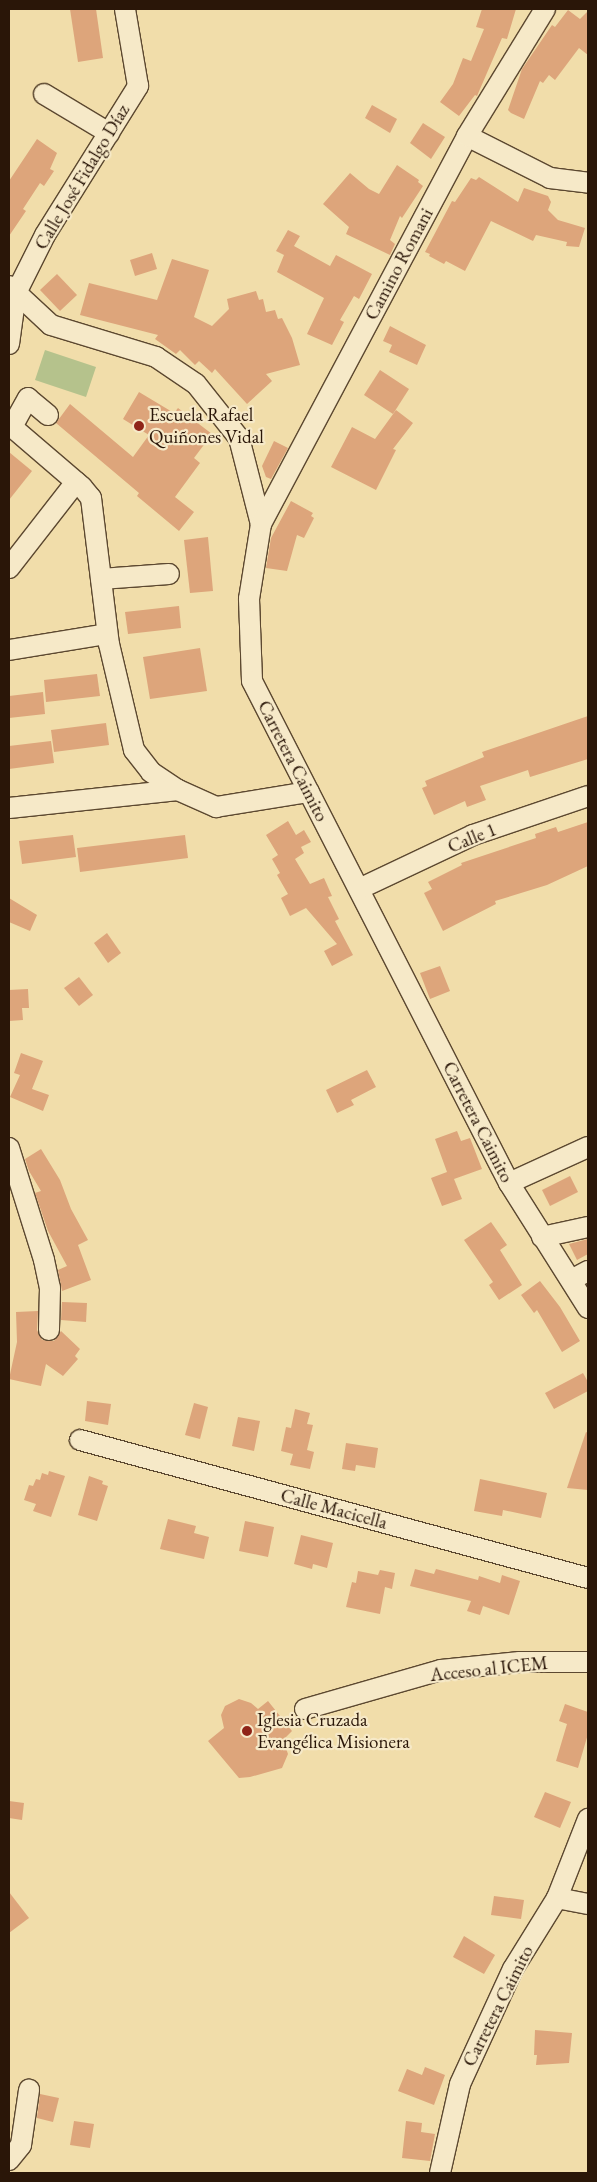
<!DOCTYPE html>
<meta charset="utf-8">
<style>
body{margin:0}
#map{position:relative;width:597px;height:2182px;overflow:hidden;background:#f1ddaa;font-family:"EB Garamond",serif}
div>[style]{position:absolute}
.green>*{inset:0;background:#b5c28c}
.building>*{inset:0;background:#dda57b}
.roads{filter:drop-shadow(1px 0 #5c4830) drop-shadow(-1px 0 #5c4830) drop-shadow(0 1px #5c4830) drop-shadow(0 -1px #5c4830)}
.minor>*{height:20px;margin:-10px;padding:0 10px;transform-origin:10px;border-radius:10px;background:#f6e9c8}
.dots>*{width:14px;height:14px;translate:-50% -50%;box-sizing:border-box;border:2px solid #f6e9c8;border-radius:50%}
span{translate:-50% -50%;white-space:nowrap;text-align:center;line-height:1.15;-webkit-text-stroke:4.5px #f6e9c8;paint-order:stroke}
.street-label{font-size:19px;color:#2a1608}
.poi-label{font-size:19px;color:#2a1608}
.left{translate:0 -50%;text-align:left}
.frame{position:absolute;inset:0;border:10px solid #2a1608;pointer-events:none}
</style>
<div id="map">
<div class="green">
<i style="clip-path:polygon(45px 350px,96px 367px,86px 397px,35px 380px)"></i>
</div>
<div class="building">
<i style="clip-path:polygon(70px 9px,96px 9px,103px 58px,78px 62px)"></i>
<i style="clip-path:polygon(482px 9px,516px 9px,507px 39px,502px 38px,477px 96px,475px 95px,459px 116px,440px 102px,453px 84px,463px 58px,471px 61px,484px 29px,476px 27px)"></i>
<i style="clip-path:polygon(568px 10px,580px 19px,588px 11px,588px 55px,579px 48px,555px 80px,549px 75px,543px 83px,540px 81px,524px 119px,511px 113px,508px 110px,522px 69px,552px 25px,555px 27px)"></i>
<i style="clip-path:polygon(372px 105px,397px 119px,390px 133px,365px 118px)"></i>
<i style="clip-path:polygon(423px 123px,445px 137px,431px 159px,410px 143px)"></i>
<i style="clip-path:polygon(37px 139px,57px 153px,50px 169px,54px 171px,44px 186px,40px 183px,23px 209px,26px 211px,9px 236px,9px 181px)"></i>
<i style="clip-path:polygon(397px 165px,419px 180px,418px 182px,423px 186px,402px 218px,400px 216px,390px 240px,395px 244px,390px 255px,346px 234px,349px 227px,323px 204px,350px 173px,369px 189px,379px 194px)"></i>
<i style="clip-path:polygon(479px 177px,518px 202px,524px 188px,548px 196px,551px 202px,548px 210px,558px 220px,585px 228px,579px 247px,566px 246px,567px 242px,536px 235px,533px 241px,491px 221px,465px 271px,446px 261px,444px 264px,429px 256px,430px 254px,425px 252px,452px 201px,455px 202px,471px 178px,476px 180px)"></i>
<i style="clip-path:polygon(288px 230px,300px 236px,294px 246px,330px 266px,336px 255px,372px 274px,359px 299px,354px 296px,340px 320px,344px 322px,332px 345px,307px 334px,324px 298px,277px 272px,284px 255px,276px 251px)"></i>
<i style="clip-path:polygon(152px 253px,157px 269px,135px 276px,130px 260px)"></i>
<i style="clip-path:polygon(172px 259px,209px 270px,194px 317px,212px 326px,229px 309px,227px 299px,256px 291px,259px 300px,263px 299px,266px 312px,275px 310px,278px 319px,282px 318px,292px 338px,300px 365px,266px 374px,272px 381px,247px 404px,215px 369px,212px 373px,199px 361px,195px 365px,180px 350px,176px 354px,155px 339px,158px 335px,80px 315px,89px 283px,157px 300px)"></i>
<i style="clip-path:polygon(57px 274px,77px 295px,60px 311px,40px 290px)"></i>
<i style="clip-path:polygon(390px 326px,426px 345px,417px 365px,389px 352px,392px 345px,383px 341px)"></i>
<i style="clip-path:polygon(380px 370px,409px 389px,393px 414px,364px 395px)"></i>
<i style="clip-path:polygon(139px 392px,174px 413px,178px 408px,212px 434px,194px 458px,200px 463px,175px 497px,194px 512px,179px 531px,137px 496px,139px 493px,56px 423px,70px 404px,133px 457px,149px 435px,123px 419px)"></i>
<i style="clip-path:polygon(396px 410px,413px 423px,393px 449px,396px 450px,376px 490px,331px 467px,352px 427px,375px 439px)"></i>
<i style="clip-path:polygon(274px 441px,288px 448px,271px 479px,266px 477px,262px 466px)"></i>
<i style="clip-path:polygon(9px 452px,32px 471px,9px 500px)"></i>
<i style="clip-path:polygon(291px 501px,313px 513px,311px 516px,314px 518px,304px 538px,297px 535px,287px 571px,266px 568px,271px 538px)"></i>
<i style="clip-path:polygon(208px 537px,213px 591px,190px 593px,184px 540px)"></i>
<i style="clip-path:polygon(179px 606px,181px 628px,128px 634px,125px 612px)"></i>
<i style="clip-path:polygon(200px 648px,207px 691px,150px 699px,143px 657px)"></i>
<i style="clip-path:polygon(97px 674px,100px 696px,46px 702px,44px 680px)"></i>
<i style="clip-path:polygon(43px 692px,45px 714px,9px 718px,9px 696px)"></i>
<i style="clip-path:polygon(588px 716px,588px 759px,530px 777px,528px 770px,480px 786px,486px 800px,467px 807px,465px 801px,434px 815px,422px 788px,427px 786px,425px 781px,484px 757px,482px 752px)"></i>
<i style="clip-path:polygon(106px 723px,109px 745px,54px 752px,51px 730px)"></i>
<i style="clip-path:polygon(51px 741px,54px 763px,9px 769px,9px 746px)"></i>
<i style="clip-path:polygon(288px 821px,296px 835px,304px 830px,311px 842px,301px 847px,304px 853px,295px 859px,310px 884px,324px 878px,332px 896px,328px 897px,339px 919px,335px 921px,353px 955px,332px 966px,324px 951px,337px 944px,306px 908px,290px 916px,281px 898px,288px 894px,277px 875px,280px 873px,272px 859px,278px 855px,266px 835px)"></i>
<i style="clip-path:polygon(588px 822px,588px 866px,547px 885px,495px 901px,496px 904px,443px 931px,424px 893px,432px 889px,428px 882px,462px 865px,461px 863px,536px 838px,535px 834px,556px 827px,558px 832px)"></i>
<i style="clip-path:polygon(73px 835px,76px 857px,22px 864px,19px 841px)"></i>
<i style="clip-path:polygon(185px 835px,188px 858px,80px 872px,77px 848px)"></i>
<i style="clip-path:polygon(9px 898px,37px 915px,30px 931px,9px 922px)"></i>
<i style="clip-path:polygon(107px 933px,121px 953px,108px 963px,94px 943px)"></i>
<i style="clip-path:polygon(440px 966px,450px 991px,430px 999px,420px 973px)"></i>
<i style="clip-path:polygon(79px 977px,93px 995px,79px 1006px,64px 988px)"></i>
<i style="clip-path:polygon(28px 989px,29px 1008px,22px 1008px,23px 1020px,9px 1021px,9px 990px)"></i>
<i style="clip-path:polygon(21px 1053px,43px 1061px,32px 1089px,49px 1095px,43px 1111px,10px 1097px,20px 1075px,14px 1073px)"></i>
<i style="clip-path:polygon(367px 1070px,376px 1087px,351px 1100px,354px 1105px,337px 1113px,326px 1090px)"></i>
<i style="clip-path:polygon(457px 1131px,461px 1141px,470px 1138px,482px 1169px,454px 1179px,462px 1199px,442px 1206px,431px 1178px,447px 1172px,435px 1139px)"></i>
<i style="clip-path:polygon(41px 1149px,60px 1180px,71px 1209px,88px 1240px,78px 1245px,91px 1280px,62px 1291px,58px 1270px,67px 1266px,48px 1231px,35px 1193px,41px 1191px,29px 1171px,25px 1159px)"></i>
<i style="clip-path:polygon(570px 1176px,578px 1192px,550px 1206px,542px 1190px)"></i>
<i style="clip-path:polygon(491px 1222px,507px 1245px,500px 1250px,522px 1285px,499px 1300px,489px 1285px,493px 1282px,464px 1240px)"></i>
<i style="clip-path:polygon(588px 1239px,588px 1254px,577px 1260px,569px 1244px)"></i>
<i style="clip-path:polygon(540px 1281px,560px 1307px,580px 1341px,562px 1352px,537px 1310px,534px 1313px,521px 1295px)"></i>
<i style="clip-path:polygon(62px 1302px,87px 1303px,86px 1322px,61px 1320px)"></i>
<i style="clip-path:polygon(38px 1311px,37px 1330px,42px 1340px,54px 1341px,61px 1331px,80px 1349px,75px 1356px,78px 1359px,63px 1376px,46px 1364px,41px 1386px,9px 1379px,17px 1342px,16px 1312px)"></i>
<i style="clip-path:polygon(583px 1373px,588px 1382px,588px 1391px,554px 1409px,545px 1393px)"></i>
<i style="clip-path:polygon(87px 1401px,111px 1404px,108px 1425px,85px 1421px)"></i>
<i style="clip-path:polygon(194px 1403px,208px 1407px,200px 1439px,185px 1435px)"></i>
<i style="clip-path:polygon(295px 1409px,310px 1413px,307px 1424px,313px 1425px,307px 1450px,314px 1452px,310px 1469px,290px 1465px,293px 1454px,281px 1451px,286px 1427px,291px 1428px)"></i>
<i style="clip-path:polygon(238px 1417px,260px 1421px,254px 1451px,232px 1446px)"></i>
<i style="clip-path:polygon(586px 1432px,588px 1433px,588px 1490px,567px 1488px)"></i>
<i style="clip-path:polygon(346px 1443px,378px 1448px,375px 1468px,356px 1465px,355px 1471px,342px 1469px)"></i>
<i style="clip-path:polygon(49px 1471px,65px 1476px,51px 1517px,33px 1511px,36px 1504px,24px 1500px,29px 1485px,33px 1486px,36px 1479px,40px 1480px,42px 1473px,48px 1475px)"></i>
<i style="clip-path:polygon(89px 1476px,103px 1481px,102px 1484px,108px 1486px,97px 1521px,78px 1515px)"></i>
<i style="clip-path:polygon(480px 1479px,547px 1493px,541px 1518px,503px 1510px,502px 1516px,474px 1511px)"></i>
<i style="clip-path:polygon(168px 1519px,196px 1526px,194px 1533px,209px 1537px,204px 1559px,160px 1549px)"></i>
<i style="clip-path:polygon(245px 1521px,274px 1527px,268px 1557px,239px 1551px)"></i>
<i style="clip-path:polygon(301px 1535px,333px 1543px,327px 1568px,313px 1564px,312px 1569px,294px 1564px)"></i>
<i style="clip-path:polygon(415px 1569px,434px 1574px,436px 1569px,478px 1580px,479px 1576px,500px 1583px,502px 1575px,520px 1581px,509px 1615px,483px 1606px,480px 1615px,467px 1611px,471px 1601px,410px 1586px)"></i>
<i style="clip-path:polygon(380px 1570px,395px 1573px,392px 1589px,385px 1587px,380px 1614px,346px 1607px,352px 1582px,356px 1583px,358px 1571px,378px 1575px)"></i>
<i style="clip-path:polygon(239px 1699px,251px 1703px,258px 1709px,268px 1701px,292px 1731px,283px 1740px,288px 1754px,282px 1768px,250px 1777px,239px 1778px,208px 1741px,224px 1728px,221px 1715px,225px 1706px)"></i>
<i style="clip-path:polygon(565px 1704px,588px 1712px,588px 1734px,578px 1768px,556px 1761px,567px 1724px,559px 1721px)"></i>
<i style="clip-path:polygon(545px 1792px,571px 1802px,560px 1828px,534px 1817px)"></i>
<i style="clip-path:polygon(9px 1801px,24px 1803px,22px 1820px,9px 1818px)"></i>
<i style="clip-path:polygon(9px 1892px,29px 1918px,9px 1933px)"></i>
<i style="clip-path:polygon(494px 1896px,524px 1900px,521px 1919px,491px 1915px)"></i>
<i style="clip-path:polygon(464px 1936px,495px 1955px,484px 1974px,453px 1957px)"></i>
<i style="clip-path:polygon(535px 2030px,572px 2033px,569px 2063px,536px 2065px,537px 2055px,534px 2055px)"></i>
<i style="clip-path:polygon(425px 2067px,445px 2075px,434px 2105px,398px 2091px,407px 2069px,422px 2075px)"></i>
<i style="clip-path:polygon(40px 2094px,59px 2098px,53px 2122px,37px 2118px)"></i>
<i style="clip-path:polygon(74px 2121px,94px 2124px,90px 2148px,70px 2145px)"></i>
<i style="clip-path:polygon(406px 2121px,422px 2123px,421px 2132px,435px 2134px,430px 2161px,402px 2158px)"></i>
</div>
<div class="roads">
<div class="minor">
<i style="left:44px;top:94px;width:76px;rotate:31deg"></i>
<i style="left:467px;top:136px;width:93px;rotate:26.8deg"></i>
<i style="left:550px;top:178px;width:38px;rotate:7deg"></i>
<i style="left:9px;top:286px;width:57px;rotate:42.9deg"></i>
<i style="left:51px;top:325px;width:110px;rotate:16.9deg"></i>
<i style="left:156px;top:357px;width:48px;rotate:34deg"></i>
<i style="left:196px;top:384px;width:69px;rotate:51.5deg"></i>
<i style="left:239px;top:438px;width:89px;rotate:75.7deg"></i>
<i style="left:261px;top:524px;width:76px;rotate:99.1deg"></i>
<i style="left:249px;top:599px;width:82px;rotate:87.9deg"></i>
<i style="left:252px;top:681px;width:564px;rotate:62.89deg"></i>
<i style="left:509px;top:1183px;width:148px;rotate:57.7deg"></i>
<i style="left:9px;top:344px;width:51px;rotate:-82.2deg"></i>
<i style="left:16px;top:293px;width:65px;rotate:-63.4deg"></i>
<i style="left:45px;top:235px;width:176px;rotate:-58deg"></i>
<i style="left:138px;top:86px;width:78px;rotate:-99.6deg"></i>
<i style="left:48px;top:415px;width:26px;rotate:-140deg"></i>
<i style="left:28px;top:398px;width:33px;rotate:119deg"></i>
<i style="left:12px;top:427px;width:92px;rotate:40.6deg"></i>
<i style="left:82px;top:487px;width:14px;rotate:51deg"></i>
<i style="left:91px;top:498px;width:147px;rotate:83deg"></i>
<i style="left:109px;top:644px;width:109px;rotate:76.7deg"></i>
<i style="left:134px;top:750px;width:28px;rotate:52deg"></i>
<i style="left:151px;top:772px;width:32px;rotate:34deg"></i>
<i style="left:261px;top:524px;width:439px;rotate:-62deg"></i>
<i style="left:467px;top:136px;width:149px;rotate:-58.4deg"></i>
<i style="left:9px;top:568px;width:109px;rotate:-52.1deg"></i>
<i style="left:101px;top:579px;width:68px;rotate:-4.2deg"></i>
<i style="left:9px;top:650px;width:99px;rotate:-9.3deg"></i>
<i style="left:9px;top:808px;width:170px;rotate:-6.1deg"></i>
<i style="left:178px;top:790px;width:42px;rotate:24.1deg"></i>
<i style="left:216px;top:807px;width:94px;rotate:-9.2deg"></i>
<i style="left:359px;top:889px;width:126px;rotate:-25.3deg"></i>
<i style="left:473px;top:835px;width:121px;rotate:-18.7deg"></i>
<i style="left:9px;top:1148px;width:117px;rotate:72.6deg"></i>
<i style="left:44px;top:1260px;width:29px;rotate:78deg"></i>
<i style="left:50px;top:1288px;width:42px;rotate:91.4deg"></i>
<i style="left:509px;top:1183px;width:87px;rotate:-24.5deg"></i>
<i style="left:542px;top:1237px;width:47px;rotate:-12.3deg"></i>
<i style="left:571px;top:1280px;width:19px;rotate:-28deg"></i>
<i style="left:80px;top:1440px;width:526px;rotate:15.2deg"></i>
<i style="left:305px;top:1709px;width:141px;rotate:-16deg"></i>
<i style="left:441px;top:1670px;width:79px;rotate:-5.8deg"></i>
<i style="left:520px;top:1662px;width:68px"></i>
<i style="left:557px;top:1898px;width:32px;rotate:11deg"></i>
<i style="left:9px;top:2160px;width:19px;rotate:-51deg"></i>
<i style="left:21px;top:2145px;width:56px;rotate:-81.7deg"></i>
<i style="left:440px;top:2173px;width:91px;rotate:-77.3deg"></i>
<i style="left:460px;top:2084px;width:127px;rotate:-65.3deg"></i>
<i style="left:513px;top:1969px;width:84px;rotate:-58.2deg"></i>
<i style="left:557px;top:1898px;width:85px;rotate:-68.6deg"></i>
</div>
</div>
<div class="dots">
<i style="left:139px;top:426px;background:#8f2418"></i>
<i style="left:247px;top:1731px;background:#8f2418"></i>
</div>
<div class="street-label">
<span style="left:82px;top:177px;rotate:-59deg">Calle José Fidalgo Díaz</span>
<span style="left:399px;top:264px;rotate:-62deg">Camino Romani</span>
<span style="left:293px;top:761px;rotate:63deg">Carretera Caimito</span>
<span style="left:472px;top:838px;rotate:-22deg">Calle 1</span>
<span style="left:478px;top:1122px;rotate:63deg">Carretera Caimito</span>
<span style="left:334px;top:1509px;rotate:15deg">Calle Macicella</span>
<span style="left:489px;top:1669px;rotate:-6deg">Acceso al ICEM</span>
<span style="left:498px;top:2006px;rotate:-63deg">Carretera Caimito</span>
</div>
<div class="poi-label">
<span class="left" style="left:149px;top:426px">Escuela Rafael<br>Quiñones Vidal</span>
<span class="left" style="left:257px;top:1731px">Iglesia Cruzada<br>Evangélica Misionera</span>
</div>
<div class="frame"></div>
</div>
